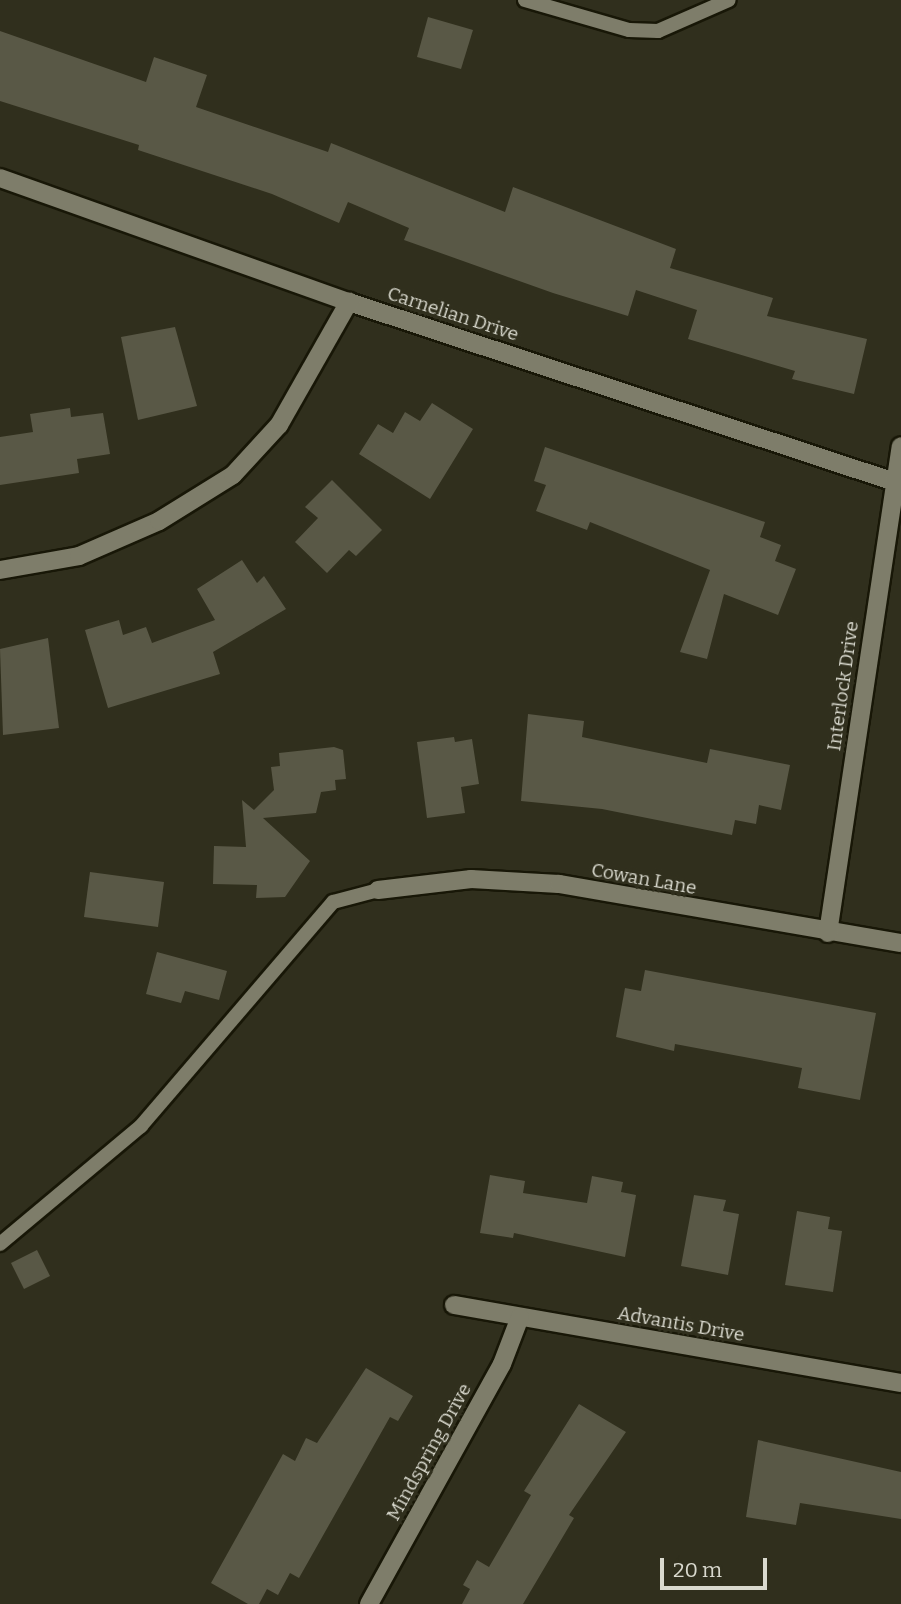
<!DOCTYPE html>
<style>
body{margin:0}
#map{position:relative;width:901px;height:1604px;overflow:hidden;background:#302f1d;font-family:Bitter,serif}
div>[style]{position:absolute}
.building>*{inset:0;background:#595846}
.roads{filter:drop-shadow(2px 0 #181707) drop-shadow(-2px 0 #181707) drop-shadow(0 2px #181707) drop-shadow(0 -2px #181707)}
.lane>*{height:14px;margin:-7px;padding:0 7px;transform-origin:7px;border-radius:7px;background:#7e7d6a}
.street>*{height:18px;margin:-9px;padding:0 9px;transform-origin:9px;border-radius:9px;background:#7e7d6a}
span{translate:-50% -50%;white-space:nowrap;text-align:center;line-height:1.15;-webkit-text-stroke:5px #302f1d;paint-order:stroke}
.street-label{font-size:19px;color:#d9d9ce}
.scale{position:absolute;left:660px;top:1558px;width:107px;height:32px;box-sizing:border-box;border:4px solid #d9d9ce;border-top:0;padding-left:9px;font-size:21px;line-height:24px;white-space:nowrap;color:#d9d9ce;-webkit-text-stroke:5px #302f1d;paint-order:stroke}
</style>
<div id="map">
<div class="building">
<i style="clip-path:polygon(428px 17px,473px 30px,461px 69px,417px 57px)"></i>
<i style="clip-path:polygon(0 31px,146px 82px,154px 57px,207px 75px,196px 107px,328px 152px,331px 143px,505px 212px,513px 187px,676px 249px,670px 268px,773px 298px,767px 316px,867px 339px,854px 394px,792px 379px,795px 371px,688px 339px,697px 310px,636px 290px,628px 316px,553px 293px,404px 240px,409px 228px,348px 202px,339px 223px,272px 194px,138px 150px,139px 145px,0 101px)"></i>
<i style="clip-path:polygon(175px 327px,197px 406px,138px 420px,121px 337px)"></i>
<i style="clip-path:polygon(432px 403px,473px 429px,430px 499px,359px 454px,378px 424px,393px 433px,405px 412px,420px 421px)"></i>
<i style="clip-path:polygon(70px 408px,71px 417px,103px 413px,110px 454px,77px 459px,79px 473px,0 485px,0 437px,33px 432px,30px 414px)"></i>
<i style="clip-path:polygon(545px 447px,765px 522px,760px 537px,781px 545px,775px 561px,796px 569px,778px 615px,724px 594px,707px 659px,680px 652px,710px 570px,590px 522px,587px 530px,536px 511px,546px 485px,534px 481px)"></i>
<i style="clip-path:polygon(332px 480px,382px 530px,356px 556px,349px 550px,327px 573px,295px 542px,318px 518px,305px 507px)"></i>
<i style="clip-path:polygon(242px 560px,257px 583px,264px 576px,286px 609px,213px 652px,220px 674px,108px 708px,85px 630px,119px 620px,123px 635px,146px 627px,152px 643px,215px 620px,197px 589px)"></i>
<i style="clip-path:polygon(48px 638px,59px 728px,3px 735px,0 649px)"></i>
<i style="clip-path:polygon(528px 714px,584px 721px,582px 737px,707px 763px,710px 749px,790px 765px,781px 810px,759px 805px,756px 824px,735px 820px,732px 835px,602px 809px,521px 801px)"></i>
<i style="clip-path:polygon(454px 737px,455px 742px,472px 739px,479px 784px,461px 787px,465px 813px,427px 818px,417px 742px)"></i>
<i style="clip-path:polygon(334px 747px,343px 750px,346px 779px,335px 780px,336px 790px,321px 792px,316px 813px,263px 818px,310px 861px,285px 897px,256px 898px,257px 885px,213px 884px,214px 846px,246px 847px,242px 800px,254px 810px,274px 790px,271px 767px,280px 766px,279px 753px)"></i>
<i style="clip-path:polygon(90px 872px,164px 882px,158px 927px,84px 917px)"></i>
<i style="clip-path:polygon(157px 952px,227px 971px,219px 1000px,185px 991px,181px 1003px,146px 994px)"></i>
<i style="clip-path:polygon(645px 970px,876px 1013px,860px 1100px,798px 1088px,802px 1068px,675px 1044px,674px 1051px,616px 1037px,625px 988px,641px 991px)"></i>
<i style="clip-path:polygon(490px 1175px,525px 1181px,523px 1193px,587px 1203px,592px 1176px,623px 1182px,621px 1192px,636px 1195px,625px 1257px,514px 1233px,513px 1238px,480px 1233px)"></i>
<i style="clip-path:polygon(694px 1195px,726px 1200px,723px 1211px,739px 1214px,728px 1275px,681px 1266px)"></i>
<i style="clip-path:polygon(797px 1211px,830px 1217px,828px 1229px,842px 1231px,833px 1292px,785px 1285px)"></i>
<i style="clip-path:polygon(37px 1250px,50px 1276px,24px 1289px,11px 1263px)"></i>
<i style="clip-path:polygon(366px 1368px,413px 1396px,398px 1421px,390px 1417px,299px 1578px,290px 1573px,278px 1595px,267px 1589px,259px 1604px,248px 1604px,211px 1583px,283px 1454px,295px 1461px,306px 1438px,317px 1443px)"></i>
<i style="clip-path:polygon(579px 1404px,626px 1432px,569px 1515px,574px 1518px,523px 1604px,462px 1604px,470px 1589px,463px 1585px,477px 1560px,489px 1567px,531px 1495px,524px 1491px)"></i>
<i style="clip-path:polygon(758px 1440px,901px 1472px,901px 1519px,800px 1503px,796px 1525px,746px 1517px)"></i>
</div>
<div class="roads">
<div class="lane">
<i style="left:525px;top:0;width:108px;rotate:16.1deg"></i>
<i style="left:629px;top:30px;width:29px;rotate:2deg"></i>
<i style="left:658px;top:31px;width:77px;rotate:-23.6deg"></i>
<i style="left:0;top:1244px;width:184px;rotate:-39.9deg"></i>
<i style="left:141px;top:1126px;width:295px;rotate:-49.4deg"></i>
<i style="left:333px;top:902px;width:47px;rotate:-14.9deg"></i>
</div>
<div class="street">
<i style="left:0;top:178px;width:370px;rotate:19.6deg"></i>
<i style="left:349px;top:302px;width:575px;rotate:18.25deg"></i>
<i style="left:0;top:570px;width:80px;rotate:-10deg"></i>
<i style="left:79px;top:556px;width:87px;rotate:-23.6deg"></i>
<i style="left:159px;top:521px;width:87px;rotate:-31.9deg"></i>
<i style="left:233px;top:475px;width:68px;rotate:-47.4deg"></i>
<i style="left:279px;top:425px;width:142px;rotate:-60.4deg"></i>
<i style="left:378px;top:890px;width:94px;rotate:-6.7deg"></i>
<i style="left:471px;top:879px;width:88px;rotate:3.3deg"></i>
<i style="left:559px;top:884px;width:347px;rotate:9.8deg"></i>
<i style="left:828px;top:933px;width:492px;rotate:-81.5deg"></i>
<i style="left:454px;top:1305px;width:454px;rotate:9.9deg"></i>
<i style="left:369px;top:1604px;width:274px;rotate:-61deg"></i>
<i style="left:502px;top:1364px;width:50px;rotate:-69deg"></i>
</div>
</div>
<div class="street-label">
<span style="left:453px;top:314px;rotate:18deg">Carnelian Drive</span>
<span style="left:843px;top:686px;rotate:-82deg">Interlock Drive</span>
<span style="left:644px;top:879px;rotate:10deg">Cowan Lane</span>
<span style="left:681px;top:1324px;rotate:10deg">Advantis Drive</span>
<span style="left:429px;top:1452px;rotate:-61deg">Mindspring Drive</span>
</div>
<div class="scale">20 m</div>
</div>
